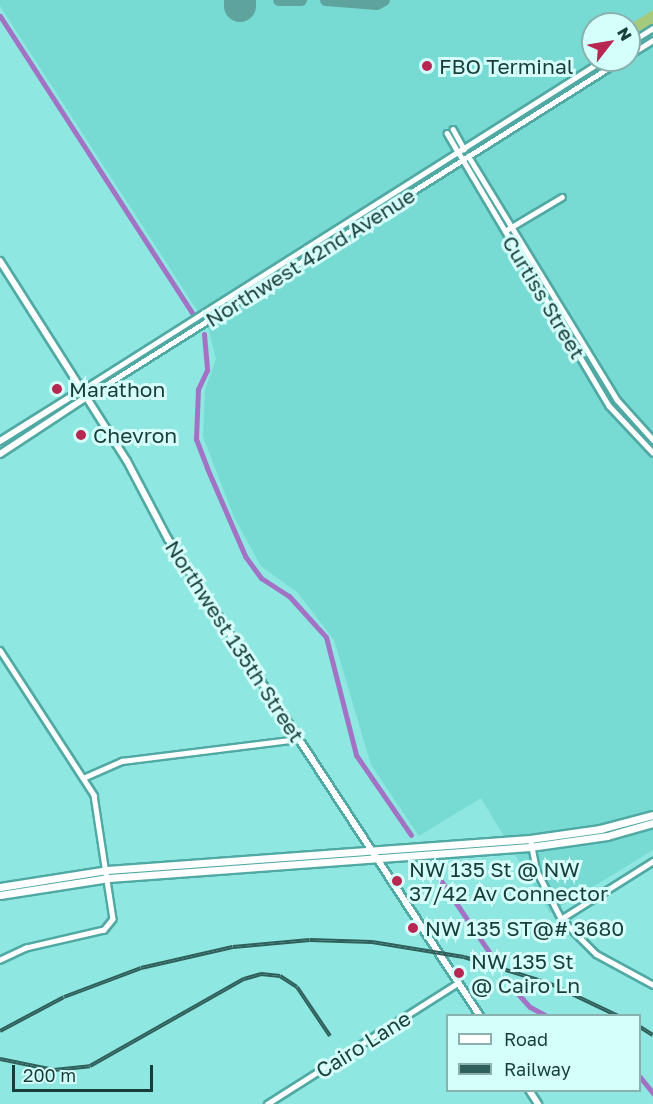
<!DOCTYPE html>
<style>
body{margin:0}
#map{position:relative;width:653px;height:1104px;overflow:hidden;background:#8ee7e0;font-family:"Golos Text",sans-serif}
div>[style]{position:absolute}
.built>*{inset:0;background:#77dad3}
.green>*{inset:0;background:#a5ca7d}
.canal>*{height:5px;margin:-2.5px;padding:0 2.5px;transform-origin:2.5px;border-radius:2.5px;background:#a273c5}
.taxiway>*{height:12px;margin:-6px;padding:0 6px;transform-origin:6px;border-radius:6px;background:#5ea39e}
.runway>*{height:32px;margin:-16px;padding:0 16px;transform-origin:16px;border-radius:16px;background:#5ea39e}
.roads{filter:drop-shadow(2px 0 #50a9a3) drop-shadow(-2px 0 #50a9a3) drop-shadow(0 2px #50a9a3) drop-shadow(0 -2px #50a9a3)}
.minor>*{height:4.5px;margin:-2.25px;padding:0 2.25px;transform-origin:2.25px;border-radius:2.25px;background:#fff}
.tertiary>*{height:5px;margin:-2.5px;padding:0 2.5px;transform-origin:2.5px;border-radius:2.5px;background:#fff}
.secondary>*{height:6px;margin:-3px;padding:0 3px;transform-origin:3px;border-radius:3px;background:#fff}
.primary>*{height:7px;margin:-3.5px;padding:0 3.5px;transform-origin:3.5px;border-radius:3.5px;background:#fff}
.rail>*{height:4px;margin-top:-2px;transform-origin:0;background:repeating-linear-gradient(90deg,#d5fffb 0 4.5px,#2f5f5b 0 9px);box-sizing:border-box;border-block:2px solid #2f5f5b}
.dots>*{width:16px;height:16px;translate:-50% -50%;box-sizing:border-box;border:3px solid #d5fffb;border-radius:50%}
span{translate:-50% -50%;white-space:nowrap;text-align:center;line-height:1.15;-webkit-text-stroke:6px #d5fffb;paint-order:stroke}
.poi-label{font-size:21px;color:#183e3b}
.left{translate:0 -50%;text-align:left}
.street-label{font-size:21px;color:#183e3b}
.legend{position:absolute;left:446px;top:1014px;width:195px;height:78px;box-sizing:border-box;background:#d5fffb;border:2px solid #89b2ae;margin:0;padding:8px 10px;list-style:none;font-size:18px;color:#183e3b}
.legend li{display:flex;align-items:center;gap:12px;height:30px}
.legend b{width:30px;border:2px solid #89b2ae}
.north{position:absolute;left:581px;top:12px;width:60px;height:60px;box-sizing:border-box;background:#d5fffb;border:2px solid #89b2ae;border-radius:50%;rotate:59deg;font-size:16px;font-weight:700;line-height:24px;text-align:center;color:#183e3b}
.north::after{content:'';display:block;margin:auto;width:21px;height:27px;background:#b72751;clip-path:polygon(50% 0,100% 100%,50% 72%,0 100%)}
.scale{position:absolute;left:12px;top:1065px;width:141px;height:27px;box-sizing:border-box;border:3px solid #183e3b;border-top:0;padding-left:8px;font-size:18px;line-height:21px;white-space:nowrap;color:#183e3b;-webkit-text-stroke:4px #d5fffb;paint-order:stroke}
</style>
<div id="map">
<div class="built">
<i style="clip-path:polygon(evenodd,0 0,653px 0,653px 850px,550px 913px,481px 798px,419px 836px,371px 765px,334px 640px,298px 593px,261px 566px,234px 517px,203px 437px,205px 390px,216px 359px,208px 327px,0 6px,0 0,593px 24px,629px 24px,629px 60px,593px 60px,593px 24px)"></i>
</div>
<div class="green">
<i style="clip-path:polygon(653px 10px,653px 25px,629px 40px,629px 25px)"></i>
</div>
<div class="canal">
<i style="left:0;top:16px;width:354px;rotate:57.1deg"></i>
<i style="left:204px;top:334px;width:36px;rotate:85deg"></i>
<i style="left:207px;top:370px;width:21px;rotate:115deg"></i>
<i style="left:198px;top:389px;width:50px;rotate:92.3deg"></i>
<i style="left:196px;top:439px;width:31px;rotate:69deg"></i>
<i style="left:207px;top:468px;width:96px;rotate:66.6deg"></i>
<i style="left:245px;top:556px;width:27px;rotate:54deg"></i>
<i style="left:261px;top:578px;width:33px;rotate:33deg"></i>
<i style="left:289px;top:596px;width:55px;rotate:47.9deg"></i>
<i style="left:326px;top:637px;width:122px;rotate:75.7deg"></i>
<i style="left:356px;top:755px;width:97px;rotate:55.5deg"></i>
<i style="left:431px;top:866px;width:104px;rotate:56deg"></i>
<i style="left:509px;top:984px;width:31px;rotate:48deg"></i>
<i style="left:530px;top:1007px;width:19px;rotate:28deg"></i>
<i style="left:640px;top:1077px;width:21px;rotate:51deg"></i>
</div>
<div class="taxiway">
<i style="left:279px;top:0;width:22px"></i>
<i style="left:326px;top:0;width:51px;rotate:4.5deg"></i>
<i style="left:377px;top:4px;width:8px;rotate:-30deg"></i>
</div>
<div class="runway">
<i style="left:240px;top:6px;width:6px;rotate:-90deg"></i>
</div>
<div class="roads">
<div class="minor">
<i style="left:453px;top:129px;width:23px;rotate:61deg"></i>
<i style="left:447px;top:133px;width:22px;rotate:60deg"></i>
<i style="left:505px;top:231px;width:66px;rotate:-30.8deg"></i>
<i style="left:0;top:650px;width:173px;rotate:57deg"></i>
<i style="left:94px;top:795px;width:125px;rotate:81.3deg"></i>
<i style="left:113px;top:919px;width:14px;rotate:129deg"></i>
<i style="left:104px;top:930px;width:80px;rotate:167deg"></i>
<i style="left:26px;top:948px;width:29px;rotate:155deg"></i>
<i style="left:83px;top:778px;width:43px;rotate:-23.6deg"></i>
<i style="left:122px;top:761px;width:177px;rotate:-7.1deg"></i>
<i style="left:561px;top:919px;width:109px;rotate:-32.2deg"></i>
<i style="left:267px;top:1104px;width:226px;rotate:-32.4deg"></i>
</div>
<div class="tertiary">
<i style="left:629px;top:43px;width:28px;rotate:-32deg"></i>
<i style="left:629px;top:55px;width:28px;rotate:-32deg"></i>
<i style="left:458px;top:152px;width:295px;rotate:59.3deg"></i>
<i style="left:609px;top:406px;width:64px;rotate:46.9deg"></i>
<i style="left:468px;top:156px;width:286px;rotate:58.6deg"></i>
<i style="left:617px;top:400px;width:54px;rotate:48deg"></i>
<i style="left:83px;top:389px;width:615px;rotate:-32.32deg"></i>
<i style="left:88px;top:396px;width:630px;rotate:-32.23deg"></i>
<i style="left:530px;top:839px;width:32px;rotate:79deg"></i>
<i style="left:536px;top:870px;width:55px;rotate:63deg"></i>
<i style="left:561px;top:919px;width:49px;rotate:45deg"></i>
<i style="left:596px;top:954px;width:65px;rotate:28.5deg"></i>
</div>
<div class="secondary">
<i style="left:0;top:261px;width:237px;rotate:57.6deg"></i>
<i style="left:127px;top:461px;width:88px;rotate:62.3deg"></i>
<i style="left:168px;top:539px;width:570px;rotate:56.81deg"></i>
<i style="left:0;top:441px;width:98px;rotate:-32.1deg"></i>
<i style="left:0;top:454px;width:105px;rotate:-33.4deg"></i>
<i style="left:529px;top:1090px;width:17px;rotate:57deg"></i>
</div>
<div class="primary">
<i style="left:0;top:887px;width:108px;rotate:-9deg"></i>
<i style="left:107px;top:870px;width:424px;rotate:-4.2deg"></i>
<i style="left:530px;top:839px;width:71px;rotate:-8.1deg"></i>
<i style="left:600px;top:829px;width:55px;rotate:-14.8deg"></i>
<i style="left:0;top:895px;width:110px;rotate:-8.9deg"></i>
<i style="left:109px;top:878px;width:422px;rotate:-4.2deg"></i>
<i style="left:530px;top:847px;width:78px;rotate:-8.1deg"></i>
<i style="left:607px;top:836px;width:48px;rotate:-15.8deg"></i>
</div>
</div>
<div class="rail">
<i style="left:640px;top:1027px;width:15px;rotate:32deg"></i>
<i style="left:0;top:1031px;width:72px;rotate:-28deg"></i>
<i style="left:64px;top:997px;width:82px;rotate:-20.6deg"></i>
<i style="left:141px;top:968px;width:94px;rotate:-12.9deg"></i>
<i style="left:233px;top:947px;width:77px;rotate:-5.2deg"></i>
<i style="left:310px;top:940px;width:62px;rotate:1.8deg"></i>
<i style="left:372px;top:942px;width:93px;rotate:9.3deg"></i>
<i style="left:464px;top:957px;width:91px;rotate:17.2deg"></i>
<i style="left:551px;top:984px;width:74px;rotate:25.5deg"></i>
<i style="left:0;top:1059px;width:55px;rotate:11.5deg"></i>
<i style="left:54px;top:1070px;width:36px;rotate:-6deg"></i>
<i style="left:90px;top:1066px;width:177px;rotate:-29.5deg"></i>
<i style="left:244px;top:979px;width:18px;rotate:-16deg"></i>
<i style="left:261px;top:974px;width:19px;rotate:6deg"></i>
<i style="left:280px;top:976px;width:20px;rotate:33deg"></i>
<i style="left:297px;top:987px;width:59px;rotate:56deg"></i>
</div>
<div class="dots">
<i style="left:427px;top:66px;background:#b72751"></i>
<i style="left:57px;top:389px;background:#b72751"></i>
<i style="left:81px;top:435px;background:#b72751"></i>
<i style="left:397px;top:881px;background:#b72751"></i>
<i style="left:413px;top:928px;background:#b72751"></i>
<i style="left:459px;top:973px;background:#b72751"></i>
</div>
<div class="poi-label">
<span class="left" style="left:439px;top:66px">FBO Terminal</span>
<span class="left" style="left:69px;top:389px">Marathon</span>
<span class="left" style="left:93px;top:435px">Chevron</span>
<span class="left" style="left:409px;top:881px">NW 135 St @ NW<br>37/42 Av Connector</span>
<span class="left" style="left:425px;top:928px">NW 135 ST@# 3680</span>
<span class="left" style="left:471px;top:973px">NW 135 St<br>@ Cairo Ln</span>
</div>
<div class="street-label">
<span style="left:310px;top:257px;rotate:-32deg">Northwest 42nd Avenue</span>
<span style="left:544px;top:297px;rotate:59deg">Curtiss Street</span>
<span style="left:235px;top:641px;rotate:57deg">Northwest 135th Street</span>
<span style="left:363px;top:1044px;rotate:-32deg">Cairo Lane</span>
</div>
<ul class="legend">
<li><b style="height:8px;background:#fff"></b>Road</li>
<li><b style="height:8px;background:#2f5f5b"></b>Railway</li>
</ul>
<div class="north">N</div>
<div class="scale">200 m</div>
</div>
